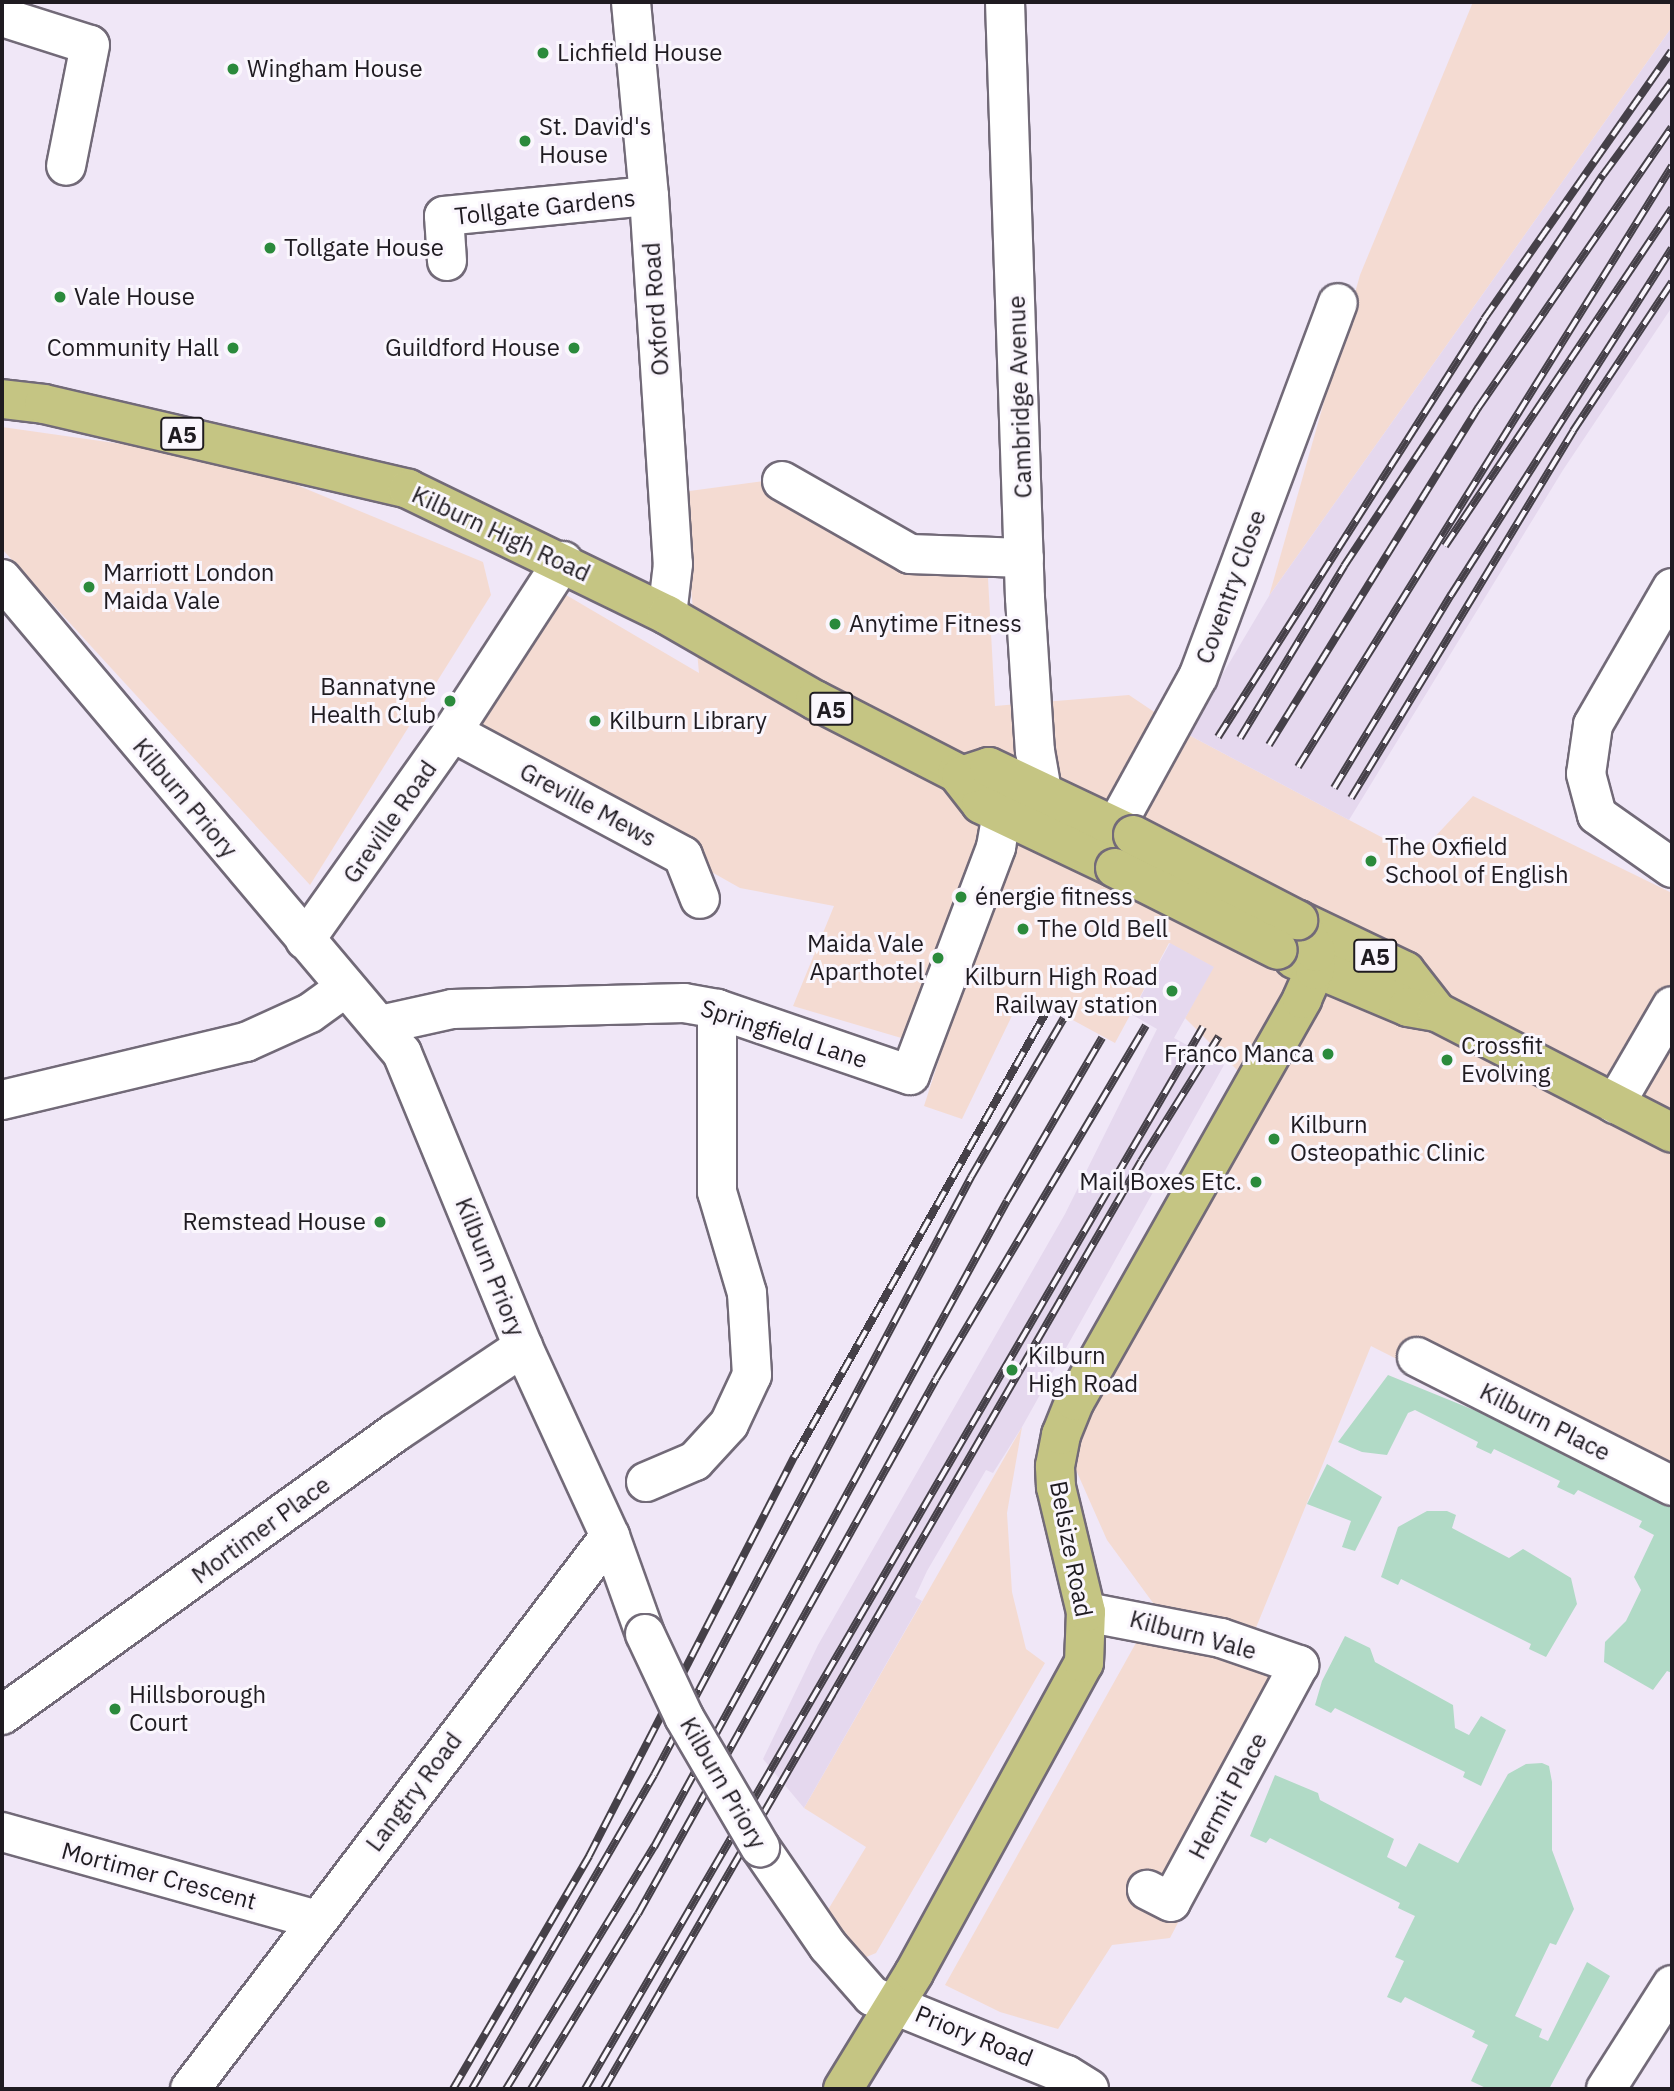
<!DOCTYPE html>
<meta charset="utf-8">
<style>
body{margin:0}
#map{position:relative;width:1674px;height:2091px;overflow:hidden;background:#f0e7f7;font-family:"IBM Plex Sans",sans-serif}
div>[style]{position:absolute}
.commercial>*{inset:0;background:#f4dbd2}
.built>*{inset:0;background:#e5d8ee}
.green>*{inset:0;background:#b1dac6}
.roads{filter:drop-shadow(2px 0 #726a78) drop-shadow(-2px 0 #726a78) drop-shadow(0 2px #726a78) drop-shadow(0 -2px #726a78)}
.minor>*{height:38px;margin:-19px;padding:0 19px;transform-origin:19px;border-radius:19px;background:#fff}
.major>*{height:38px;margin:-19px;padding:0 19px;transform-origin:19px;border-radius:19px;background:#c5c583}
.rail>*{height:8px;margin-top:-4px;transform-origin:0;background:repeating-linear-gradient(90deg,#faf6fd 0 16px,#454048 0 32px);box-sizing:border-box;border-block:2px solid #454048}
.bridges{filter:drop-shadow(2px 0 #726a78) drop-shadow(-2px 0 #726a78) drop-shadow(0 2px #726a78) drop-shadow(0 -2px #726a78)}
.minor-bridge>*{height:38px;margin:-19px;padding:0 19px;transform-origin:19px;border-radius:19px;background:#fff}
.major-bridge>*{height:38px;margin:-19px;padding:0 19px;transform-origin:19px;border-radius:19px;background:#c5c583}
.dots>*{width:19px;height:19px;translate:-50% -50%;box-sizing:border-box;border:4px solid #faf6fd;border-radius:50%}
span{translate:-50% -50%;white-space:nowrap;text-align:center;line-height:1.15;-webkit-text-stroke:6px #faf6fd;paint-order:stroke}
.shield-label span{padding:2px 5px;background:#faf6fd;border:2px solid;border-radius:5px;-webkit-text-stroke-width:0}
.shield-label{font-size:23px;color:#1f1b21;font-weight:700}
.poi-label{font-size:24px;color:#1f1b21}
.left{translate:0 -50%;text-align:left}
.right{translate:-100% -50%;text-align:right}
.street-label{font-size:24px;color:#1f1b21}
.frame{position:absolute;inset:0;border:4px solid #1f1b21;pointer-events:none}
</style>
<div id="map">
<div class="commercial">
<i style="clip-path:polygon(1473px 2px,1672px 2px,1672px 27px,1269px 596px,1360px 275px)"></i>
<i style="clip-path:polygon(2px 427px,129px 445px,287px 481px,483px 562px,491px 595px,310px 885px,2px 549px)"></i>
<i style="clip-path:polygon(771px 480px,910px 561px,987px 560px,995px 706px,1129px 695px,1187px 734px,1417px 856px,1473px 796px,1672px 893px,1672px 1498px,1371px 1346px,1253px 1635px,1315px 1661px,1170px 1938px,1112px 1945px,1058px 2029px,1000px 2012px,945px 1985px,1156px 1607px,1107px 1540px,1076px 1470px,1074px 1444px,1261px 1094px,1185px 1018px,1213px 967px,1169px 943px,1115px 1043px,1023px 993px,962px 1119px,924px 1106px,942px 1050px,793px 1006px,834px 906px,740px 888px,472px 737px,561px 592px,699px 673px,682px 492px)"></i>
<i style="clip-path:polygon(1022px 1427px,1007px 1513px,1012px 1592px,1026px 1649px,1045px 1663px,876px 1953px,864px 1958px,826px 1913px,866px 1847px,804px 1808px)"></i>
</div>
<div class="built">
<i style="clip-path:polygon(1672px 27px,1672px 307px,1563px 470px,1349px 820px,1187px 734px,1269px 596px)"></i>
<i style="clip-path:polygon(1170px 943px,1214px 967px,1174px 1038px,1224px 1065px,1022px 1427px,993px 1473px,986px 1470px,927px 1571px,915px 1597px,922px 1601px,804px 1808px,763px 1759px,818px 1645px,1065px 1214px,1157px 1029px,1131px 1014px)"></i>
</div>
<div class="green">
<i style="clip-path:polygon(1388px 1375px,1672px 1491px,1672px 1673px,1667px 1671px,1653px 1690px,1604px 1662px,1605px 1642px,1626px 1621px,1641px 1590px,1634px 1577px,1654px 1535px,1639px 1527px,1642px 1521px,1578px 1490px,1574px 1495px,1557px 1487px,1560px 1481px,1494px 1449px,1491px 1454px,1476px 1447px,1478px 1442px,1415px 1410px,1408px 1413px,1387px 1455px,1362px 1452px,1338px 1442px)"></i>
<i style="clip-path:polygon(1327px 1464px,1382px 1497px,1355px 1551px,1342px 1547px,1351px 1521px,1307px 1504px)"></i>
<i style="clip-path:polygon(1427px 1511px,1447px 1511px,1456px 1515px,1452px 1528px,1509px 1558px,1523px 1549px,1571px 1578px,1577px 1604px,1546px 1657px,1529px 1649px,1531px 1644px,1401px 1579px,1398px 1585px,1381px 1577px,1398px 1527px)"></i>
<i style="clip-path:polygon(1345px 1636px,1370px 1648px,1375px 1662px,1453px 1705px,1455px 1728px,1469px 1735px,1481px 1716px,1506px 1730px,1481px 1786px,1463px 1777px,1465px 1772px,1335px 1708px,1331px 1713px,1315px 1705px,1322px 1681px)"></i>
<i style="clip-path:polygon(1542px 1763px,1549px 1766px,1552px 1782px,1552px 1850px,1574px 1909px,1556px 1945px,1550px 1943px,1515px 2016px,1542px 2029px,1539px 2037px,1548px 2041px,1587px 1962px,1610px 1976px,1549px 2089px,1488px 2089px,1471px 2081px,1488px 2045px,1472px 2037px,1475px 2031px,1405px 1997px,1401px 2003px,1387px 1997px,1404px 1961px,1395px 1957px,1415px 1916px,1398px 1908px,1400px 1903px,1270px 1838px,1266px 1843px,1250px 1836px,1275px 1775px,1318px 1793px,1320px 1800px,1394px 1839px,1387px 1857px,1406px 1867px,1419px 1843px,1458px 1863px,1508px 1774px,1526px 1764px)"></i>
</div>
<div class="roads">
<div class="minor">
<i style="left:631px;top:2px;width:195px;rotate:84.7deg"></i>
<i style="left:649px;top:196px;width:369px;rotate:86.3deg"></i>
<i style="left:673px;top:564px;width:51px;rotate:96.7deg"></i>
<i style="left:1005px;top:2px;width:596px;rotate:88.08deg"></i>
<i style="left:1025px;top:598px;width:153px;rotate:86.3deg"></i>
<i style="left:1035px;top:751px;width:41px;rotate:80.1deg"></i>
<i style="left:2px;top:17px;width:92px;rotate:17.7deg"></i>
<i style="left:90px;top:45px;width:123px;rotate:101.2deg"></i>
<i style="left:447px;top:261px;width:45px;rotate:-93.8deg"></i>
<i style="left:444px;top:216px;width:206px;rotate:-5.6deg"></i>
<i style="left:782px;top:481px;width:147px;rotate:29.7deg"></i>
<i style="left:910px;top:554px;width:114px;rotate:2deg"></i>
<i style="left:2px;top:579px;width:620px;rotate:49.84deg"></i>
<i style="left:402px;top:1053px;width:318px;rotate:67.6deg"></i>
<i style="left:523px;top:1347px;width:208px;rotate:65.3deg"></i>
<i style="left:610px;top:1536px;width:104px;rotate:70.3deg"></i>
<i style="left:1672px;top:588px;width:158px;rotate:120deg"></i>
<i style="left:1593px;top:725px;width:49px;rotate:98.1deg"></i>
<i style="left:1586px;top:774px;width:42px;rotate:75deg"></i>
<i style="left:1597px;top:815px;width:92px;rotate:35.2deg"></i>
<i style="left:452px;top:732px;width:262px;rotate:28.2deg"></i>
<i style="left:683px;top:856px;width:46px;rotate:68.4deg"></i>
<i style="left:1100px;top:855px;width:203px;rotate:-61.2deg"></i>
<i style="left:1198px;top:677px;width:399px;rotate:-69.5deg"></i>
<i style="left:305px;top:940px;width:255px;rotate:-54.7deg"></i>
<i style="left:452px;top:732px;width:204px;rotate:-57deg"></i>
<i style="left:380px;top:1025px;width:74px;rotate:-12.5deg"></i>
<i style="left:452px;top:1009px;width:232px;rotate:-1.5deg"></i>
<i style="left:684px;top:1003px;width:34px;rotate:10deg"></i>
<i style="left:717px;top:1009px;width:204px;rotate:18.9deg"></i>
<i style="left:910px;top:1075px;width:244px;rotate:-69.3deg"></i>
<i style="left:996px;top:847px;width:34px;rotate:-80deg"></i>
<i style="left:2px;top:1100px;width:251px;rotate:-13.4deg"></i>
<i style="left:246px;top:1042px;width:70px;rotate:-24.4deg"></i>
<i style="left:310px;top:1013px;width:44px;rotate:-35.8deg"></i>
<i style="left:1615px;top:1104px;width:113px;rotate:-59.8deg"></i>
<i style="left:1417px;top:1357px;width:286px;rotate:26.8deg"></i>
<i style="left:646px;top:1482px;width:53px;rotate:-23.2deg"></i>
<i style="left:695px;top:1461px;width:50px;rotate:-47.4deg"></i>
<i style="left:729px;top:1424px;width:54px;rotate:-64.9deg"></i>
<i style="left:752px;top:1375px;width:82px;rotate:-93.5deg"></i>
<i style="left:747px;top:1293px;width:105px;rotate:-106.5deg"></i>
<i style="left:717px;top:1192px;width:183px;rotate:-90deg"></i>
<i style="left:1086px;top:1612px;width:137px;rotate:10.9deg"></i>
<i style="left:1221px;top:1638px;width:83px;rotate:19.1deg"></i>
<i style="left:1299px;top:1665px;width:269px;rotate:118.4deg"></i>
<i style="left:1171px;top:1902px;width:27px;rotate:-153deg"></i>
<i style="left:2px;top:1715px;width:485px;rotate:-35.7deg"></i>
<i style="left:396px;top:1432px;width:153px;rotate:-33.8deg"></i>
<i style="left:2px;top:1832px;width:327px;rotate:15.6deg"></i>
<i style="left:760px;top:1847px;width:120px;rotate:55.5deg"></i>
<i style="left:828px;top:1946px;width:67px;rotate:48.7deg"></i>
<i style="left:872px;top:1996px;width:210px;rotate:22.1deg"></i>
<i style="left:1067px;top:2075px;width:26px;rotate:32deg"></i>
<i style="left:190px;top:2089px;width:694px;rotate:-52.78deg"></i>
<i style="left:1606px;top:2089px;width:123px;rotate:-57.6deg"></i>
</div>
<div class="major">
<i style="left:2px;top:399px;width:42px;rotate:6.8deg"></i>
<i style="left:44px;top:404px;width:374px;rotate:13.1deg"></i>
<i style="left:408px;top:489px;width:288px;rotate:25.9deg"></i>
<i style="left:667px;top:615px;width:171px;rotate:29.9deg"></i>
<i style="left:815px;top:700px;width:160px;rotate:27.2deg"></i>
<i style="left:957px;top:773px;width:39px;rotate:52deg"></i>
<i style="left:981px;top:804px;width:148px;rotate:25.5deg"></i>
<i style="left:961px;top:776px;width:29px;rotate:-18deg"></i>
<i style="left:989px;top:767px;width:159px;rotate:25.3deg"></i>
<i style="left:1298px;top:920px;width:119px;rotate:25.5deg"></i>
<i style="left:1405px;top:971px;width:52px;rotate:52deg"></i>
<i style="left:1294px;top:959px;width:124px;rotate:22.8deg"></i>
<i style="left:1408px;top:1007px;width:29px;rotate:10deg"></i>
<i style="left:1437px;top:1012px;width:264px;rotate:27.2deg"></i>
<i style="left:843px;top:2089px;width:136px;rotate:-58.5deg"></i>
<i style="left:914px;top:1973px;width:354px;rotate:-61.3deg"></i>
<i style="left:1084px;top:1663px;width:51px;rotate:-87.8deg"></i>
<i style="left:1086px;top:1612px;width:129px;rotate:-103.5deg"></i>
<i style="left:1056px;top:1487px;width:21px;rotate:-93deg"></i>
<i style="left:1055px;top:1466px;width:32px;rotate:-79deg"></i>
<i style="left:1061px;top:1435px;width:37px;rotate:-68deg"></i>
<i style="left:1075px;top:1401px;width:462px;rotate:-60.5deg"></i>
<i style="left:1302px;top:999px;width:32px;rotate:-66deg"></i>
<i style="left:1315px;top:970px;width:18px;rotate:-87deg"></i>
<i style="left:1316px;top:952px;width:37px;rotate:-119deg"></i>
</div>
</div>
<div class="rail">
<i style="left:1445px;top:546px;width:407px;rotate:-56.1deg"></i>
<i style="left:1218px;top:737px;width:495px;rotate:-57.5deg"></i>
<i style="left:1484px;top:319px;width:327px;rotate:-55deg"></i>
<i style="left:1240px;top:738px;width:201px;rotate:-58.8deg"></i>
<i style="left:1344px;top:566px;width:469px;rotate:-56.5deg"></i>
<i style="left:1603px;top:175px;width:117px;rotate:-53.7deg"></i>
<i style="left:1269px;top:745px;width:397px;rotate:-58.2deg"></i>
<i style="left:1478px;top:408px;width:341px;rotate:-55.4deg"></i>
<i style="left:1298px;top:767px;width:708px;rotate:-58.11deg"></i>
<i style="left:1334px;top:788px;width:226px;rotate:-58.8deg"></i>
<i style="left:1451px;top:595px;width:411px;rotate:-57.5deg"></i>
<i style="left:1351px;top:798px;width:429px;rotate:-58.8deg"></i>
<i style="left:1573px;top:431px;width:179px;rotate:-56.4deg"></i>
<i style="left:453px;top:2089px;width:270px;rotate:-59.7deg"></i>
<i style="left:589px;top:1856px;width:450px;rotate:-62.8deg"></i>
<i style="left:795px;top:1456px;width:516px;rotate:-60.5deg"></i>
<i style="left:472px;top:2089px;width:363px;rotate:-59.9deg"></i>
<i style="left:654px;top:1775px;width:677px;rotate:-62.07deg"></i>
<i style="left:971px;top:1177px;width:184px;rotate:-59.7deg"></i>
<i style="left:506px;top:2089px;width:284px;rotate:-58.6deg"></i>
<i style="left:654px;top:1847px;width:736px;rotate:-61.35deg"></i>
<i style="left:1007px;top:1201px;width:189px;rotate:-59.8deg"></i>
<i style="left:531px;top:2089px;width:205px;rotate:-58.6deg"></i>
<i style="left:638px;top:1914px;width:612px;rotate:-60.88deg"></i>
<i style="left:936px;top:1379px;width:411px;rotate:-59.3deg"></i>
<i style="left:585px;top:2089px;width:1229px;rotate:-59.8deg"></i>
<i style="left:604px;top:2089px;width:1072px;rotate:-59.94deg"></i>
<i style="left:1141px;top:1161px;width:147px;rotate:-58deg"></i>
</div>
<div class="bridges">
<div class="minor-bridge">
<i style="left:645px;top:1634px;width:92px;rotate:64.8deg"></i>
<i style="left:684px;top:1717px;width:151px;rotate:59.7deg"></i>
</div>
<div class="major-bridge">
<i style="left:1133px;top:835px;width:186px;rotate:27.3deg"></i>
<i style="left:1115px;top:868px;width:182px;rotate:26.7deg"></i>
</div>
</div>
<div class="dots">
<i style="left:543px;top:53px;background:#2b8a3c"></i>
<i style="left:233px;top:69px;background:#2b8a3c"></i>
<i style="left:525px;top:141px;background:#2b8a3c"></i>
<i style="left:270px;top:248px;background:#2b8a3c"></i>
<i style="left:60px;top:297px;background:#2b8a3c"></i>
<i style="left:233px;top:348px;background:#2b8a3c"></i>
<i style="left:574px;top:348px;background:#2b8a3c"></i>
<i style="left:89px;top:587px;background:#2b8a3c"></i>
<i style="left:835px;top:624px;background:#2b8a3c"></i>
<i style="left:450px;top:701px;background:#2b8a3c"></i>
<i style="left:595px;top:721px;background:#2b8a3c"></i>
<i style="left:1371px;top:861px;background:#2b8a3c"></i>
<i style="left:961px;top:897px;background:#2b8a3c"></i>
<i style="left:1023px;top:929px;background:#2b8a3c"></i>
<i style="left:938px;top:958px;background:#2b8a3c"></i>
<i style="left:1172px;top:991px;background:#2b8a3c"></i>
<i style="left:1328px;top:1054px;background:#2b8a3c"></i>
<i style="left:1447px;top:1060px;background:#2b8a3c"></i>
<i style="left:1274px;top:1139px;background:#2b8a3c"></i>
<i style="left:1256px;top:1182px;background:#2b8a3c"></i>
<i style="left:380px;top:1222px;background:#2b8a3c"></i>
<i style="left:1012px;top:1370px;background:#2b8a3c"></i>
<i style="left:115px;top:1709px;background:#2b8a3c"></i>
</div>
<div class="shield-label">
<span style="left:182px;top:434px">A5</span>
<span style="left:831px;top:709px">A5</span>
<span style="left:1375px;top:956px">A5</span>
</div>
<div class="poi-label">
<span class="left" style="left:557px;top:53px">Lichfield House</span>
<span class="left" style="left:247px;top:69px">Wingham House</span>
<span class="left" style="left:539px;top:141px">St. David's<br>House</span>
<span class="left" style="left:284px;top:248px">Tollgate House</span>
<span class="left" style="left:74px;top:297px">Vale House</span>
<span class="right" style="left:219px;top:348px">Community Hall</span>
<span class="right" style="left:560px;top:348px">Guildford House</span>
<span class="left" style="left:103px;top:587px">Marriott London<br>Maida Vale</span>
<span class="left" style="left:849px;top:624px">Anytime Fitness</span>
<span class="right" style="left:436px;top:701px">Bannatyne<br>Health Club</span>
<span class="left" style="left:609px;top:721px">Kilburn Library</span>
<span class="left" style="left:1385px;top:861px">The Oxfield<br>School of English</span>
<span class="left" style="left:975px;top:897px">énergie fitness</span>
<span class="left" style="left:1037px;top:929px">The Old Bell</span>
<span class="right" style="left:924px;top:958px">Maida Vale<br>Aparthotel</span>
<span class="right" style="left:1158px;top:991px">Kilburn High Road<br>Railway station</span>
<span class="left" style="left:1461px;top:1060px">Crossfit<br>Evolving</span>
<span class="right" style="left:1314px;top:1054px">Franco Manca</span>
<span class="left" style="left:1290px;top:1139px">Kilburn<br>Osteopathic Clinic</span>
<span class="right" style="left:1242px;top:1182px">Mail Boxes Etc.</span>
<span class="right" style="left:366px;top:1222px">Remstead House</span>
<span class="left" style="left:1028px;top:1370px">Kilburn<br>High Road</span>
<span class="left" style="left:129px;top:1709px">Hillsborough<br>Court</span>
</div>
<div class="street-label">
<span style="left:545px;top:207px;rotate:-6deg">Tollgate Gardens</span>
<span style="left:656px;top:309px;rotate:-94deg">Oxford Road</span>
<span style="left:1020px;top:397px;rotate:-92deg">Cambridge Avenue</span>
<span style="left:501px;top:534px;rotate:25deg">Kilburn High Road</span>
<span style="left:1231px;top:587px;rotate:-70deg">Coventry Close</span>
<span style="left:185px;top:798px;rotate:50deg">Kilburn Priory</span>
<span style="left:588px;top:805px;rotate:28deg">Greville Mews</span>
<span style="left:390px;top:822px;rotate:-55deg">Greville Road</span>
<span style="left:784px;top:1034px;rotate:18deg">Springfield Lane</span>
<span style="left:490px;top:1267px;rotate:68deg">Kilburn Priory</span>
<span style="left:1545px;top:1422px;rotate:27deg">Kilburn Place</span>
<span style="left:261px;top:1530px;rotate:-36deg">Mortimer Place</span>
<span style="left:1071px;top:1549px;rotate:79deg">Belsize Road</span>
<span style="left:1193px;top:1635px;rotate:15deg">Kilburn Vale</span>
<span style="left:723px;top:1783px;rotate:60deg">Kilburn Priory</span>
<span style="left:414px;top:1792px;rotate:-53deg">Langtry Road</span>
<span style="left:1228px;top:1796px;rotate:-62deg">Hermit Place</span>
<span style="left:159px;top:1876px;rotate:15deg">Mortimer Crescent</span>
<span style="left:974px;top:2036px;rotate:22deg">Priory Road</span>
</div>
<div class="frame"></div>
</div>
